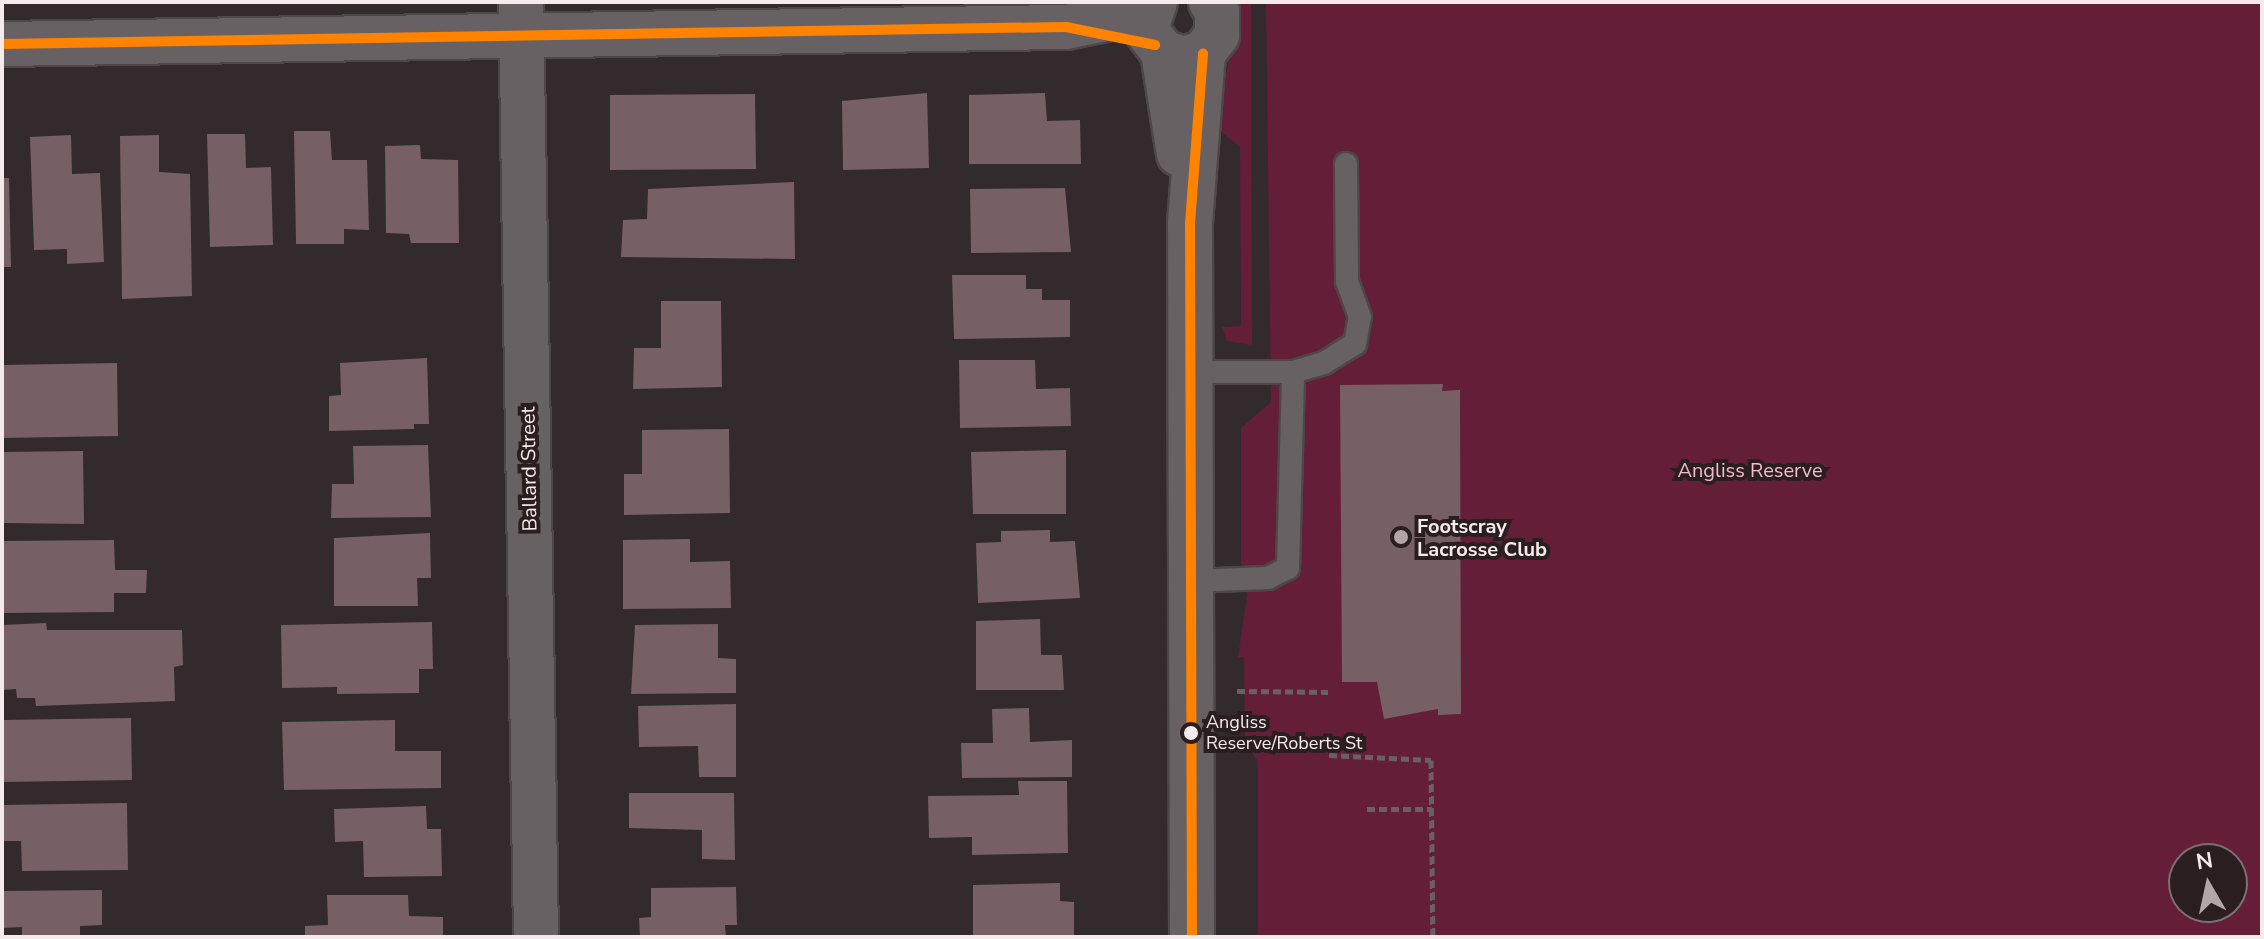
<!DOCTYPE html>
<style>
body{margin:0}
#map{position:relative;width:2264px;height:939px;overflow:hidden;background:#322a2c;font-family:"Nunito Sans",sans-serif}
div>[style]{position:absolute}
.green>*{inset:0;background:#651e38}
.building>*{inset:0;background:#765f65}
.path>*{height:5px;margin-top:-2.5px;transform-origin:0;background:repeating-linear-gradient(90deg,#676163 0 8px,transparent 0 12px)}
.roads{filter:drop-shadow(2px 0 #4e4748) drop-shadow(-2px 0 #4e4748) drop-shadow(0 2px #4e4748) drop-shadow(0 -2px #4e4748)}
.service>*{height:22px;margin:-11px;padding:0 11px;transform-origin:11px;border-radius:11px;background:#686163}
.minor>*{height:44px;margin:-22px;padding:0 22px;transform-origin:22px;border-radius:22px;background:#686163}
.tertiary>*{height:44px;margin:-22px;padding:0 22px;transform-origin:22px;border-radius:22px;background:#686163}
.bus-1>*{height:10px;margin:-5px;padding:0 5px;transform-origin:5px;border-radius:5px;background:#ff8200}
.dots>*{width:22px;height:22px;translate:-50% -50%;box-sizing:border-box;border:4px solid #2b1e21;border-radius:50%}
span{translate:-50% -50%;white-space:nowrap;text-align:center;line-height:1.15;-webkit-text-stroke:8px #2b1e21;paint-order:stroke}
.bus-label{font-size:18px;color:#f5ebed}
.left{translate:0 -50%;text-align:left}
.street-label{font-size:20px;color:#f5ebed}
.park-label{font-size:20px;color:#f1bbc8}
.poi-label{font-size:20px;color:#f5ebed;font-weight:700}
.frame{position:absolute;inset:0;border:4px solid #f5ebed;pointer-events:none}
.north{position:absolute;left:2168px;top:843px;width:80px;height:80px;box-sizing:border-box;background:#2b1e21;border:2px solid #7c7073;border-radius:50%;rotate:351deg;font-size:22px;font-weight:700;line-height:32px;text-align:center;color:#f5ebed}
.north::after{content:'';display:block;margin:auto;width:28px;height:36px;background:#b1a7a9;clip-path:polygon(50% 0,100% 100%,50% 72%,0 100%)}
</style>
<div id="map">
<div class="green">
<i style="clip-path:polygon(1232px 2px,1251px 2px,1252px 345px,1227px 341px,1222px 327px,1241px 326px,1240px 147px,1217px 128px,1233px 33px)"></i>
<i style="clip-path:polygon(evenodd,1266px 2px,2262px 2px,2262px 937px,1258px 937px,1258px 762px,1245px 741px,1244px 657px,1238px 657px,1247px 595px,1241px 564px,1241px 428px,1271px 402px,1266px 2px,2184px 859px,2232px 859px,2232px 907px,2184px 907px,2184px 859px)"></i>
</div>
<div class="building">
<i style="clip-path:polygon(927px 93px,929px 168px,843px 170px,842px 101px)"></i>
<i style="clip-path:polygon(1045px 93px,1047px 121px,1080px 120px,1081px 164px,969px 164px,969px 95px)"></i>
<i style="clip-path:polygon(755px 94px,756px 169px,610px 170px,610px 95px)"></i>
<i style="clip-path:polygon(294px 131px,330px 131px,332px 160px,367px 160px,369px 230px,344px 229px,344px 244px,296px 244px)"></i>
<i style="clip-path:polygon(207px 134px,245px 134px,246px 168px,271px 167px,273px 245px,210px 247px)"></i>
<i style="clip-path:polygon(71px 135px,72px 174px,100px 173px,104px 262px,67px 264px,67px 249px,34px 250px,30px 137px)"></i>
<i style="clip-path:polygon(159px 135px,159px 172px,190px 174px,192px 296px,122px 299px,120px 136px)"></i>
<i style="clip-path:polygon(420px 145px,421px 159px,458px 160px,459px 243px,411px 243px,409px 234px,386px 233px,385px 146px)"></i>
<i style="clip-path:polygon(2px 178px,9px 178px,11px 267px,2px 267px)"></i>
<i style="clip-path:polygon(794px 182px,795px 259px,621px 257px,623px 220px,647px 219px,648px 189px)"></i>
<i style="clip-path:polygon(1065px 188px,1071px 252px,971px 253px,970px 189px)"></i>
<i style="clip-path:polygon(952px 275px,1026px 275px,1026px 289px,1042px 289px,1042px 300px,1070px 300px,1070px 337px,954px 339px)"></i>
<i style="clip-path:polygon(661px 301px,721px 301px,722px 387px,633px 389px,634px 348px,661px 348px)"></i>
<i style="clip-path:polygon(427px 358px,429px 424px,414px 424px,414px 429px,329px 431px,329px 396px,341px 395px,340px 363px)"></i>
<i style="clip-path:polygon(959px 360px,1035px 360px,1036px 389px,1070px 388px,1071px 426px,960px 428px)"></i>
<i style="clip-path:polygon(117px 363px,118px 436px,2px 438px,2px 365px)"></i>
<i style="clip-path:polygon(1443px 384px,1442px 391px,1460px 390px,1461px 714px,1438px 715px,1438px 709px,1384px 719px,1377px 682px,1342px 682px,1340px 385px)"></i>
<i style="clip-path:polygon(729px 429px,730px 513px,624px 515px,624px 474px,642px 474px,642px 430px)"></i>
<i style="clip-path:polygon(428px 445px,431px 517px,331px 518px,332px 484px,354px 484px,353px 446px)"></i>
<i style="clip-path:polygon(1066px 450px,1066px 514px,973px 514px,971px 452px)"></i>
<i style="clip-path:polygon(83px 451px,84px 524px,2px 523px,2px 452px)"></i>
<i style="clip-path:polygon(1050px 530px,1050px 542px,1075px 541px,1080px 598px,978px 603px,976px 543px,1001px 542px,1001px 531px)"></i>
<i style="clip-path:polygon(430px 533px,431px 578px,417px 578px,418px 606px,334px 606px,334px 538px)"></i>
<i style="clip-path:polygon(690px 539px,690px 562px,730px 561px,731px 608px,623px 609px,623px 540px)"></i>
<i style="clip-path:polygon(114px 540px,115px 570px,147px 570px,146px 593px,114px 593px,114px 612px,2px 613px,2px 541px)"></i>
<i style="clip-path:polygon(1040px 619px,1041px 655px,1062px 655px,1064px 690px,976px 690px,976px 621px)"></i>
<i style="clip-path:polygon(432px 622px,433px 669px,419px 669px,419px 693px,337px 694px,337px 687px,282px 688px,281px 625px)"></i>
<i style="clip-path:polygon(46px 623px,47px 630px,182px 630px,183px 665px,174px 667px,175px 701px,36px 706px,35px 698px,17px 698px,16px 689px,2px 690px,2px 625px)"></i>
<i style="clip-path:polygon(718px 624px,718px 658px,736px 659px,736px 693px,631px 694px,635px 625px)"></i>
<i style="clip-path:polygon(736px 704px,736px 777px,699px 777px,698px 746px,639px 747px,638px 706px)"></i>
<i style="clip-path:polygon(1029px 708px,1030px 742px,1072px 740px,1072px 777px,962px 778px,961px 743px,993px 743px,992px 709px)"></i>
<i style="clip-path:polygon(131px 718px,132px 780px,2px 782px,2px 720px)"></i>
<i style="clip-path:polygon(395px 720px,395px 751px,441px 751px,441px 788px,284px 790px,282px 722px)"></i>
<i style="clip-path:polygon(1018px 781px,1067px 781px,1068px 853px,972px 855px,972px 837px,929px 838px,928px 796px,1019px 795px)"></i>
<i style="clip-path:polygon(629px 793px,734px 793px,735px 860px,702px 859px,702px 830px,629px 828px)"></i>
<i style="clip-path:polygon(127px 803px,128px 870px,22px 871px,21px 841px,2px 841px,2px 805px)"></i>
<i style="clip-path:polygon(426px 806px,427px 829px,441px 829px,442px 876px,364px 877px,363px 841px,335px 842px,334px 809px)"></i>
<i style="clip-path:polygon(1060px 883px,1060px 901px,1074px 902px,1074px 937px,973px 937px,973px 885px)"></i>
<i style="clip-path:polygon(736px 887px,737px 925px,725px 925px,726px 937px,640px 937px,639px 918px,651px 917px,651px 888px)"></i>
<i style="clip-path:polygon(102px 890px,102px 925px,80px 926px,80px 937px,22px 937px,22px 927px,2px 928px,2px 891px)"></i>
<i style="clip-path:polygon(327px 895px,408px 895px,409px 916px,443px 917px,443px 937px,305px 937px,305px 926px,328px 925px)"></i>
</div>
<div class="path">
<i style="left:1237px;top:691px;width:91px;rotate:0.6deg"></i>
<i style="left:1329px;top:755px;width:102px;rotate:2.8deg"></i>
<i style="left:1431px;top:760px;width:177px;rotate:89.4deg"></i>
<i style="left:1367px;top:809px;width:65px"></i>
</div>
<div class="roads">
<div class="service">
<i style="left:1190px;top:372px;width:103px"></i>
<i style="left:1293px;top:372px;width:32px;rotate:-16deg"></i>
<i style="left:1324px;top:363px;width:36px;rotate:-32deg"></i>
<i style="left:1355px;top:344px;width:27px;rotate:-80deg"></i>
<i style="left:1360px;top:317px;width:38px;rotate:-110deg"></i>
<i style="left:1347px;top:281px;width:117px;rotate:-90.5deg"></i>
<i style="left:1191px;top:581px;width:77px;rotate:-2.2deg"></i>
<i style="left:1268px;top:578px;width:22px;rotate:-27deg"></i>
<i style="left:1288px;top:568px;width:196px;rotate:-88.5deg"></i>
</div>
<div class="minor">
<i style="left:521px;top:2px;width:935px;rotate:89.08deg"></i>
<i style="left:2px;top:44px;width:1064px;rotate:-0.92deg"></i>
<i style="left:1066px;top:27px;width:86px;rotate:-11.4deg"></i>
</div>
<div class="tertiary">
<i style="left:1155px;top:2px;width:21px;rotate:109deg"></i>
<i style="left:1148px;top:22px;width:12px;rotate:85deg"></i>
<i style="left:1149px;top:34px;width:23px;rotate:52deg"></i>
<i style="left:1163px;top:52px;width:21px;rotate:19deg"></i>
<i style="left:1183px;top:59px;width:21px;rotate:-17deg"></i>
<i style="left:1203px;top:53px;width:23px;rotate:-52deg"></i>
<i style="left:1217px;top:35px;width:23px;rotate:-90deg"></i>
<i style="left:1217px;top:12px;width:12px;rotate:-121deg"></i>
<i style="left:1163px;top:52px;width:103px;rotate:81.1deg"></i>
<i style="left:1192px;top:937px;width:714px;rotate:-90.16deg"></i>
<i style="left:1190px;top:223px;width:170px;rotate:-85.6deg"></i>
</div>
</div>
<div class="bus-1">
<i style="left:2px;top:44px;width:1064px;rotate:-0.92deg"></i>
<i style="left:1066px;top:27px;width:91px;rotate:11.4deg"></i>
<i style="left:1192px;top:937px;width:714px;rotate:-90.16deg"></i>
<i style="left:1190px;top:223px;width:170px;rotate:-85.6deg"></i>
</div>
<div class="dots">
<i style="left:1401px;top:537px;background:#b1a7a9"></i>
<i style="left:1191px;top:733px;background:#f5ebed"></i>
</div>
<div class="bus-label">
<span class="left" style="left:1206px;top:733px">Angliss<br>Reserve/Roberts St</span>
</div>
<div class="street-label">
<span style="left:529px;top:469px;rotate:-91deg">Ballard Street</span>
</div>
<div class="park-label">
<span style="left:1750px;top:470px">Angliss Reserve</span>
</div>
<div class="poi-label">
<span class="left" style="left:1417px;top:538px">Footscray<br>Lacrosse Club</span>
</div>
<div class="frame"></div>
<div class="north">N</div>
</div>
